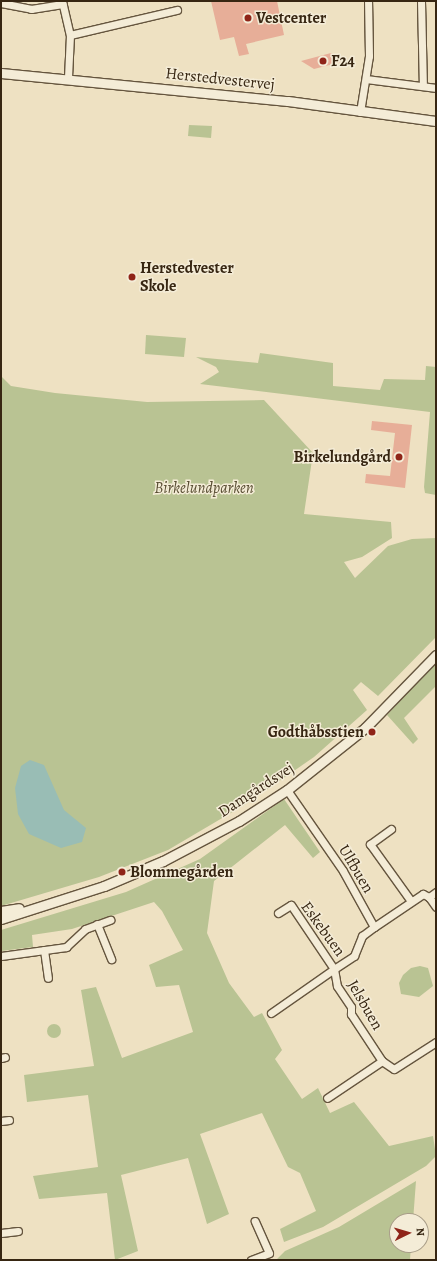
<!DOCTYPE html>
<meta charset="utf-8">
<style>
body{margin:0}
#map{position:relative;width:437px;height:1261px;overflow:hidden;background:#eee1c2;font-family:Alegreya,serif}
div>[style]{position:absolute}
.green>*{inset:0;background:#b9c393}
.round{border-radius:50%}
.water>*{inset:0;background:#99bdb5}
.building>*{inset:0;background:#e7ae98}
.roads{filter:drop-shadow(1px 0 #65553e) drop-shadow(-1px 0 #65553e) drop-shadow(0 1px #65553e) drop-shadow(0 -1px #65553e)}
.minor>*{height:7px;margin:-3.5px;padding:0 3.5px;transform-origin:3.5px;border-radius:3.5px;background:#f4ecd7}
.tertiary>*{height:9px;margin:-4.5px;padding:0 4.5px;transform-origin:4.5px;border-radius:4.5px;background:#f4ecd7}
.dots>*{width:11px;height:11px;translate:-50% -50%;box-sizing:border-box;border:2px solid #f4ecd7;border-radius:50%}
span{translate:-50% -50%;white-space:nowrap;text-align:center;line-height:1.15;-webkit-text-stroke:3px #f4ecd7;paint-order:stroke}
.poi-label{font-size:16px;color:#372612;font-weight:700}
.left{translate:0 -50%;text-align:left}
.right{translate:-100% -50%;text-align:right}
.street-label{font-size:16px;color:#372612}
.park-label{font-size:16px;color:#584d32;font-style:italic}
.frame{position:absolute;inset:0;border:2px solid #372612;pointer-events:none}
.north{position:absolute;left:389px;top:1213px;width:40px;height:40px;box-sizing:border-box;background:#f4ecd7;border:1px solid #a89d88;border-radius:50%;rotate:85deg;font-size:11px;font-weight:700;line-height:16px;text-align:center;color:#372612}
.north::after{content:'';display:block;margin:auto;width:14px;height:18px;background:#8f2418;clip-path:polygon(50% 0,100% 100%,50% 72%,0 100%)}
</style>
<div id="map">
<div class="green">
<i style="clip-path:polygon(189px 125px,212px 126px,211px 138px,188px 136px)"></i>
<i style="clip-path:polygon(146px 335px,186px 338px,184px 357px,145px 354px)"></i>
<i style="clip-path:polygon(260px 353px,333px 363px,333px 386px,380px 390px,384px 379px,425px 380px,426px 366px,436px 367px,436px 495px,425px 493px,424px 487px,430px 412px,200px 384px,219px 372px,216px 367px,196px 357px,258px 363px)"></i>
<i style="clip-path:polygon(1px 376px,11px 386px,55px 393px,147px 402px,264px 400px,313px 453px,304px 514px,391px 522px,392px 538px,362px 557px,344px 562px,355px 578px,388px 546px,412px 539px,436px 538px,436px 637px,378px 696px,361px 682px,353px 690px,367px 710px,314px 757px,246px 804px,168px 850px,99px 877px,1px 906px)"></i>
<i style="clip-path:polygon(436px 662px,436px 686px,404px 718px,418px 739px,413px 744px,387px 715px)"></i>
<i style="clip-path:polygon(284px 799px,320px 852px,313px 858px,285px 825px,214px 881px,207px 933px,229px 983px,254px 1017px,262px 1013px,282px 1050px,275px 1059px,302px 1099px,318px 1088px,330px 1113px,354px 1102px,389px 1146px,433px 1136px,436px 1156px,426px 1166px,323px 1227px,284px 1242px,280px 1229px,316px 1211px,300px 1173px,288px 1167px,262px 1113px,200px 1134px,229px 1214px,207px 1224px,188px 1158px,121px 1175px,138px 1251px,115px 1260px,107px 1193px,39px 1199px,33px 1176px,98px 1167px,88px 1095px,27px 1102px,24px 1075px,94px 1066px,81px 990px,96px 987px,122px 1058px,193px 1032px,179px 985px,156px 987px,149px 965px,183px 950px,162px 911px,154px 902px,72px 929px,32px 935px,33px 947px,1px 951px,1px 930px,126px 892px,200px 859px)"></i>
<i style="clip-path:polygon(420px 966px,428px 968px,433px 986px,419px 997px,401px 994px,399px 983px,403px 975px,411px 968px)"></i>
<i class="round" style="left:47px;top:1024px;width:14px;height:14px"></i>
<i style="clip-path:polygon(416px 1181px,413px 1221px,397px 1221px,397px 1245px,411px 1245px,410px 1260px,276px 1260px,285px 1251px,339px 1227px)"></i>
</div>
<div class="water">
<i style="clip-path:polygon(30px 760px,44px 765px,64px 810px,86px 828px,82px 842px,61px 848px,29px 834px,18px 814px,15px 788px,21px 766px)"></i>
</div>
<div class="building">
<i style="clip-path:polygon(211px 1px,277px 1px,284px 35px,246px 44px,249px 54px,239px 56px,234px 37px,220px 40px)"></i>
<i style="clip-path:polygon(331px 53px,345px 61px,314px 69px,301px 61px)"></i>
<i style="clip-path:polygon(372px 421px,412px 425px,405px 488px,365px 483px,366px 474px,390px 476px,395px 433px,371px 430px)"></i>
</div>
<div class="roads">
<div class="minor">
<i style="left:62px;top:1px;width:35px;rotate:77deg"></i>
<i style="left:70px;top:35px;width:43px;rotate:92.7deg"></i>
<i style="left:421px;top:1px;width:85px;rotate:88.7deg"></i>
<i style="left:1px;top:3px;width:31px;rotate:11deg"></i>
<i style="left:31px;top:9px;width:32px;rotate:-9deg"></i>
<i style="left:70px;top:35px;width:110px;rotate:-13.2deg"></i>
<i style="left:366px;top:79px;width:71px;rotate:7.3deg"></i>
<i style="left:360px;top:112px;width:57px;rotate:-80.9deg"></i>
<i style="left:369px;top:56px;width:55px;rotate:-91deg"></i>
<i style="left:287px;top:790px;width:98px;rotate:55.3deg"></i>
<i style="left:343px;top:871px;width:64px;rotate:61deg"></i>
<i style="left:391px;top:829px;width:26px;rotate:144deg"></i>
<i style="left:370px;top:844px;width:70px;rotate:54.3deg"></i>
<i style="left:436px;top:892px;width:9px;rotate:144deg"></i>
<i style="left:429px;top:897px;width:12px;rotate:55deg"></i>
<i style="left:278px;top:913px;width:15px;rotate:-32deg"></i>
<i style="left:291px;top:905px;width:77px;rotate:56.1deg"></i>
<i style="left:334px;top:969px;width:24px;rotate:-33deg"></i>
<i style="left:354px;top:956px;width:22px;rotate:-68deg"></i>
<i style="left:362px;top:936px;width:15px;rotate:-37deg"></i>
<i style="left:374px;top:927px;width:59px;rotate:-34deg"></i>
<i style="left:423px;top:894px;width:7px;rotate:27deg"></i>
<i style="left:97px;top:924px;width:38px;rotate:68deg"></i>
<i style="left:44px;top:950px;width:28px;rotate:82deg"></i>
<i style="left:1px;top:956px;width:66px;rotate:-7.9deg"></i>
<i style="left:66px;top:947px;width:26px;rotate:-43deg"></i>
<i style="left:85px;top:929px;width:27px;rotate:-20deg"></i>
<i style="left:271px;top:1013px;width:77px;rotate:-34.9deg"></i>
<i style="left:334px;top:969px;width:17px;rotate:80deg"></i>
<i style="left:337px;top:986px;width:25px;rotate:56deg"></i>
<i style="left:351px;top:1007px;width:7px;rotate:90deg"></i>
<i style="left:351px;top:1014px;width:56px;rotate:56.6deg"></i>
<i style="left:382px;top:1061px;width:66px;rotate:146.1deg"></i>
<i style="left:1px;top:1058px;width:4px;rotate:-14deg"></i>
<i style="left:382px;top:1061px;width:14px;rotate:34deg"></i>
<i style="left:394px;top:1069px;width:50px;rotate:-32.7deg"></i>
<i style="left:1px;top:1121px;width:8px;rotate:-7deg"></i>
<i style="left:1px;top:1233px;width:17px;rotate:-7deg"></i>
<i style="left:251px;top:1260px;width:19px;rotate:-21deg"></i>
<i style="left:269px;top:1253px;width:35px;rotate:-114deg"></i>
</div>
<div class="tertiary">
<i style="left:1px;top:73px;width:288px;rotate:5.6deg"></i>
<i style="left:288px;top:101px;width:149px;rotate:7.7deg"></i>
<i style="left:1px;top:911px;width:18px;rotate:-9deg"></i>
<i style="left:1px;top:919px;width:108px;rotate:-17.8deg"></i>
<i style="left:104px;top:886px;width:64px;rotate:-23deg"></i>
<i style="left:163px;top:861px;width:86px;rotate:-27.8deg"></i>
<i style="left:239px;top:821px;width:57px;rotate:-32.9deg"></i>
<i style="left:287px;top:790px;width:100px;rotate:-38.5deg"></i>
<i style="left:365px;top:728px;width:102px;rotate:-45.8deg"></i>
</div>
</div>
<div class="dots">
<i style="left:248px;top:18px;background:#8f2418"></i>
<i style="left:323px;top:61px;background:#8f2418"></i>
<i style="left:132px;top:277px;background:#8f2418"></i>
<i style="left:399px;top:457px;background:#8f2418"></i>
<i style="left:372px;top:732px;background:#8f2418"></i>
<i style="left:122px;top:872px;background:#8f2418"></i>
</div>
<div class="poi-label">
<span class="left" style="left:256px;top:18px">Vestcenter</span>
<span class="left" style="left:331px;top:61px">F24</span>
<span class="left" style="left:140px;top:277px">Herstedvester<br>Skole</span>
<span class="right" style="left:391px;top:457px">Birkelundgård</span>
<span class="right" style="left:364px;top:732px">Godthåbsstien</span>
<span class="left" style="left:130px;top:872px">Blommegården</span>
</div>
<div class="street-label">
<span style="left:220px;top:79px;rotate:6deg">Herstedvestervej</span>
<span style="left:256px;top:790px;rotate:-33deg">Damgårdsvej</span>
<span style="left:356px;top:869px;rotate:59deg">Ulfbuen</span>
<span style="left:323px;top:929px;rotate:54deg">Eskebuen</span>
<span style="left:365px;top:1005px;rotate:60deg">Jelsbuen</span>
</div>
<div class="park-label">
<span style="left:204px;top:488px">Birkelundparken</span>
</div>
<div class="frame"></div>
<div class="north">N</div>
</div>
